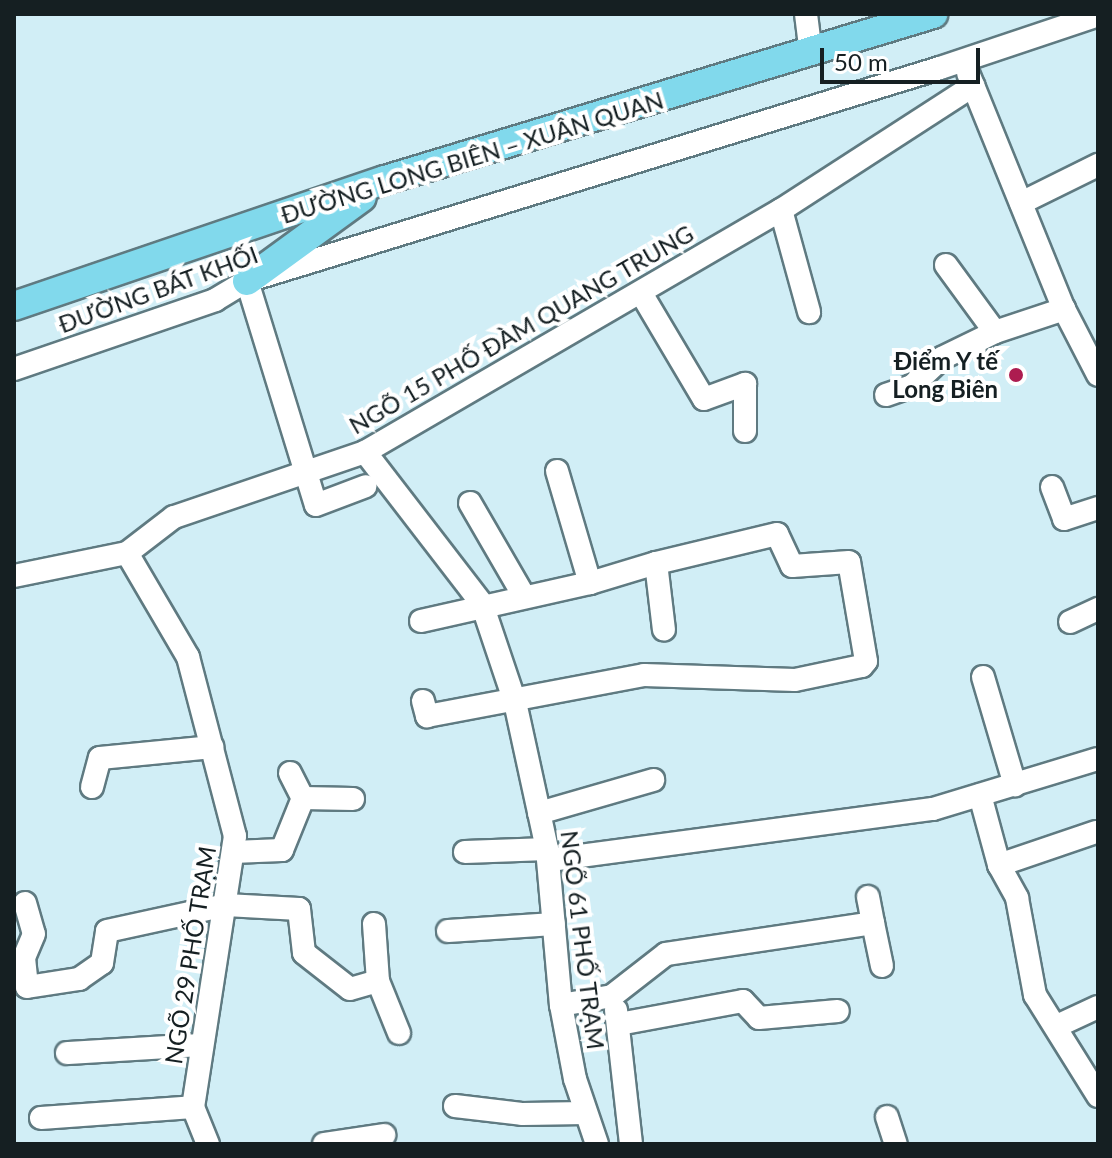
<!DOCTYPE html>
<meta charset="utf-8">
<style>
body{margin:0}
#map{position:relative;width:1112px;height:1158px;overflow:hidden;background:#d1eef6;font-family:Lato,sans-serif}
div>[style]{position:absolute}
.roads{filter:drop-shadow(2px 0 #5f7a81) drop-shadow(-2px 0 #5f7a81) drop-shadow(0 2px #5f7a81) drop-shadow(0 -2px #5f7a81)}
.minor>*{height:22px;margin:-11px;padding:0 11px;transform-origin:11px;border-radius:11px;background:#fff}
.major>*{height:28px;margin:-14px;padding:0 14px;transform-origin:14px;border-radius:14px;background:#81d9ec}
.dots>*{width:22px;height:22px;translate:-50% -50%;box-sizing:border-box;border:4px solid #fff;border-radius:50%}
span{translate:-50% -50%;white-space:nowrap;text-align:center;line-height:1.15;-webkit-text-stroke:8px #fff;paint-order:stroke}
.street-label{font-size:24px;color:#151f22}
.poi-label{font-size:24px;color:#151f22;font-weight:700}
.right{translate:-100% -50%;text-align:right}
.frame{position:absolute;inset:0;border:16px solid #151f22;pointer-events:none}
.scale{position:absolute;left:820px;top:48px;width:160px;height:36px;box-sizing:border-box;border:4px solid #151f22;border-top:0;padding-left:10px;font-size:24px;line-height:28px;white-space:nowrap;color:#151f22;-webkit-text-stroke:6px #fff;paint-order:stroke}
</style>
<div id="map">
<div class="roads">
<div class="minor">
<i style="left:806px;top:14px;width:40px;rotate:82.9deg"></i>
<i style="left:968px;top:73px;width:255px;rotate:67.9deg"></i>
<i style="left:1064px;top:309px;width:74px;rotate:62.7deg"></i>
<i style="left:1021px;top:203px;width:86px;rotate:-26.3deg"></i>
<i style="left:781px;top:210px;width:106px;rotate:74.6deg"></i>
<i style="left:946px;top:265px;width:83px;rotate:53.8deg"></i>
<i style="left:247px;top:281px;width:234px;rotate:72.9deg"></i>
<i style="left:316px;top:505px;width:53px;rotate:-20.8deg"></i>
<i style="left:641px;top:293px;width:123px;rotate:59.3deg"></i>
<i style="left:704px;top:399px;width:44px;rotate:-20.1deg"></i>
<i style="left:745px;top:384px;width:47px;rotate:90deg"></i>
<i style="left:14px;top:369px;width:213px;rotate:-18.9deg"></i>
<i style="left:215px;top:300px;width:37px;rotate:-31deg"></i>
<i style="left:247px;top:281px;width:725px;rotate:-17.09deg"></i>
<i style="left:940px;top:68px;width:167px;rotate:-18.5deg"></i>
<i style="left:886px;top:395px;width:28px;rotate:-19deg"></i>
<i style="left:912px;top:386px;width:41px;rotate:-43deg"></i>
<i style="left:942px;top:358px;width:59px;rotate:-26.1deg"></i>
<i style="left:995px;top:332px;width:73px;rotate:-18.4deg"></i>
<i style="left:365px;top:452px;width:192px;rotate:52.4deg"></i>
<i style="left:482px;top:604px;width:103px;rotate:71.4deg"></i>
<i style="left:515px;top:702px;width:150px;rotate:77.7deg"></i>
<i style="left:547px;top:849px;width:157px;rotate:84.9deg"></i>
<i style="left:561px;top:1005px;width:75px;rotate:79.3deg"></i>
<i style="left:575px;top:1079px;width:69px;rotate:71.3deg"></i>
<i style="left:557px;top:471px;width:117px;rotate:73.6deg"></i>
<i style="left:1052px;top:487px;width:34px;rotate:69deg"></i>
<i style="left:1064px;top:519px;width:36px;rotate:-18deg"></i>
<i style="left:470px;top:503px;width:108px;rotate:59.9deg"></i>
<i style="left:127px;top:553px;width:121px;rotate:59.6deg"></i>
<i style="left:188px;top:657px;width:185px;rotate:75.3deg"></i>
<i style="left:235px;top:836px;width:274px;rotate:98.8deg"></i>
<i style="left:193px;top:1107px;width:40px;rotate:68deg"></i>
<i style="left:14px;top:576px;width:115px;rotate:-11.5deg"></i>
<i style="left:127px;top:553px;width:59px;rotate:-37.5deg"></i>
<i style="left:174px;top:517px;width:202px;rotate:-18.8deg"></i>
<i style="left:365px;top:452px;width:481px;rotate:-30.2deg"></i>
<i style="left:781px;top:210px;width:229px;rotate:-32.9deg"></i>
<i style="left:421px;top:621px;width:173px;rotate:-12.7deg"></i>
<i style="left:590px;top:583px;width:69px;rotate:-16.9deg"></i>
<i style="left:1070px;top:622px;width:31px;rotate:-25deg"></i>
<i style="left:983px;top:677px;width:113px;rotate:73.5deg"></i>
<i style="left:423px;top:701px;width:16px;rotate:75deg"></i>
<i style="left:427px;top:716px;width:221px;rotate:-10.7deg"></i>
<i style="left:644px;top:675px;width:151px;rotate:1.9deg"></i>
<i style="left:795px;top:680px;width:68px;rotate:-11.8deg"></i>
<i style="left:862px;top:666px;width:6px;rotate:-51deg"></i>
<i style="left:866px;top:661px;width:100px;rotate:-99.7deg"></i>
<i style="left:849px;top:562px;width:57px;rotate:176deg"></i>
<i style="left:792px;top:566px;width:35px;rotate:-115deg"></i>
<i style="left:777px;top:534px;width:124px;rotate:166.5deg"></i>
<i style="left:656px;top:563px;width:67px;rotate:83.2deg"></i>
<i style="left:290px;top:773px;width:28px;rotate:63deg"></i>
<i style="left:92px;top:787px;width:30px;rotate:-75deg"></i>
<i style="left:100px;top:758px;width:113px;rotate:-5.6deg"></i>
<i style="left:980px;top:795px;width:73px;rotate:74.8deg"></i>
<i style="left:999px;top:865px;width:38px;rotate:61deg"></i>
<i style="left:1017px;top:898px;width:99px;rotate:79.5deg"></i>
<i style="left:1035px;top:995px;width:119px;rotate:58deg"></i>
<i style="left:539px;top:813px;width:119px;rotate:-16.1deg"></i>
<i style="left:233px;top:852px;width:49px;rotate:-2.3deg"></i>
<i style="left:282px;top:850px;width:56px;rotate:-68deg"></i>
<i style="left:303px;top:798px;width:50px;rotate:1.1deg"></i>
<i style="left:465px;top:852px;width:82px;rotate:-2.1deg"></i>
<i style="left:550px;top:860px;width:386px;rotate:-7.6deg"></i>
<i style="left:933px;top:809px;width:172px;rotate:-16.9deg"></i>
<i style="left:999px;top:865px;width:102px;rotate:-18.8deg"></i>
<i style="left:868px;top:897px;width:26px;rotate:79deg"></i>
<i style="left:25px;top:903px;width:32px;rotate:74deg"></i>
<i style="left:34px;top:934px;width:26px;rotate:113deg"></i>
<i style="left:24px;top:958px;width:29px;rotate:84deg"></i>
<i style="left:27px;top:987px;width:53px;rotate:-8.7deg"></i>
<i style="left:79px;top:979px;width:28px;rotate:-35deg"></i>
<i style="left:102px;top:963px;width:32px;rotate:-81deg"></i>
<i style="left:107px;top:931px;width:122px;rotate:-12.3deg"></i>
<i style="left:226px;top:905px;width:73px;rotate:3.1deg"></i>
<i style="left:299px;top:909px;width:44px;rotate:83.5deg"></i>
<i style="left:304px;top:953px;width:58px;rotate:38deg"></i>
<i style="left:350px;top:989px;width:29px;rotate:-16deg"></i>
<i style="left:374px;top:924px;width:57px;rotate:86deg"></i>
<i style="left:378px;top:981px;width:56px;rotate:68deg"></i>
<i style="left:448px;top:931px;width:106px;rotate:-3.8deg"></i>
<i style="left:561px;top:1005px;width:52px;rotate:-10deg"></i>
<i style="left:612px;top:996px;width:68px;rotate:-37.9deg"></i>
<i style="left:666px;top:954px;width:209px;rotate:-8.5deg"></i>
<i style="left:873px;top:923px;width:44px;rotate:78.2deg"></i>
<i style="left:616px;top:1010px;width:135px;rotate:83.6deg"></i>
<i style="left:619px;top:1024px;width:126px;rotate:-10.5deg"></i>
<i style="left:743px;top:1001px;width:23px;rotate:47deg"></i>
<i style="left:759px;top:1018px;width:79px;rotate:-5.1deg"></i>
<i style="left:1057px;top:1026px;width:45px;rotate:-24.9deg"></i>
<i style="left:67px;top:1053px;width:135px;rotate:-3.4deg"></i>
<i style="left:455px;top:1106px;width:67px;rotate:6.8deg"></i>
<i style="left:522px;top:1114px;width:63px;rotate:-0.9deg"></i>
<i style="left:887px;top:1117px;width:28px;rotate:72deg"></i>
<i style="left:41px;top:1118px;width:152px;rotate:-4.1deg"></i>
<i style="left:324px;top:1144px;width:61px;rotate:-8.5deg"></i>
</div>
<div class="major">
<i style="left:247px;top:281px;width:142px;rotate:-36.1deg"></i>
<i style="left:14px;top:306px;width:392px;rotate:-18.8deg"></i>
<i style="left:385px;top:180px;width:573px;rotate:-16.85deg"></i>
</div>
</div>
<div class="dots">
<i style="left:1016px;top:375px;background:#ad1c50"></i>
</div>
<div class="street-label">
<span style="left:472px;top:157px;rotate:-17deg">ĐƯỜNG LONG BIÊN – XUÂN QUAN</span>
<span style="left:158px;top:289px;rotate:-20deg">ĐƯỜNG BÁT KHỐI</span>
<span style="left:521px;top:329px;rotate:-30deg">NGÕ 15 PHỐ ĐÀM QUANG TRUNG</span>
<span style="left:583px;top:940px;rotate:83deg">NGÕ 61 PHỐ TRẠM</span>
<span style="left:190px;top:955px;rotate:-81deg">NGÕ 29 PHỐ TRẠM</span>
</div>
<div class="poi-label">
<span class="right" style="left:998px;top:375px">Điểm Y tế<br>Long Biên</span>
</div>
<div class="frame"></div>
<div class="scale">50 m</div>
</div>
